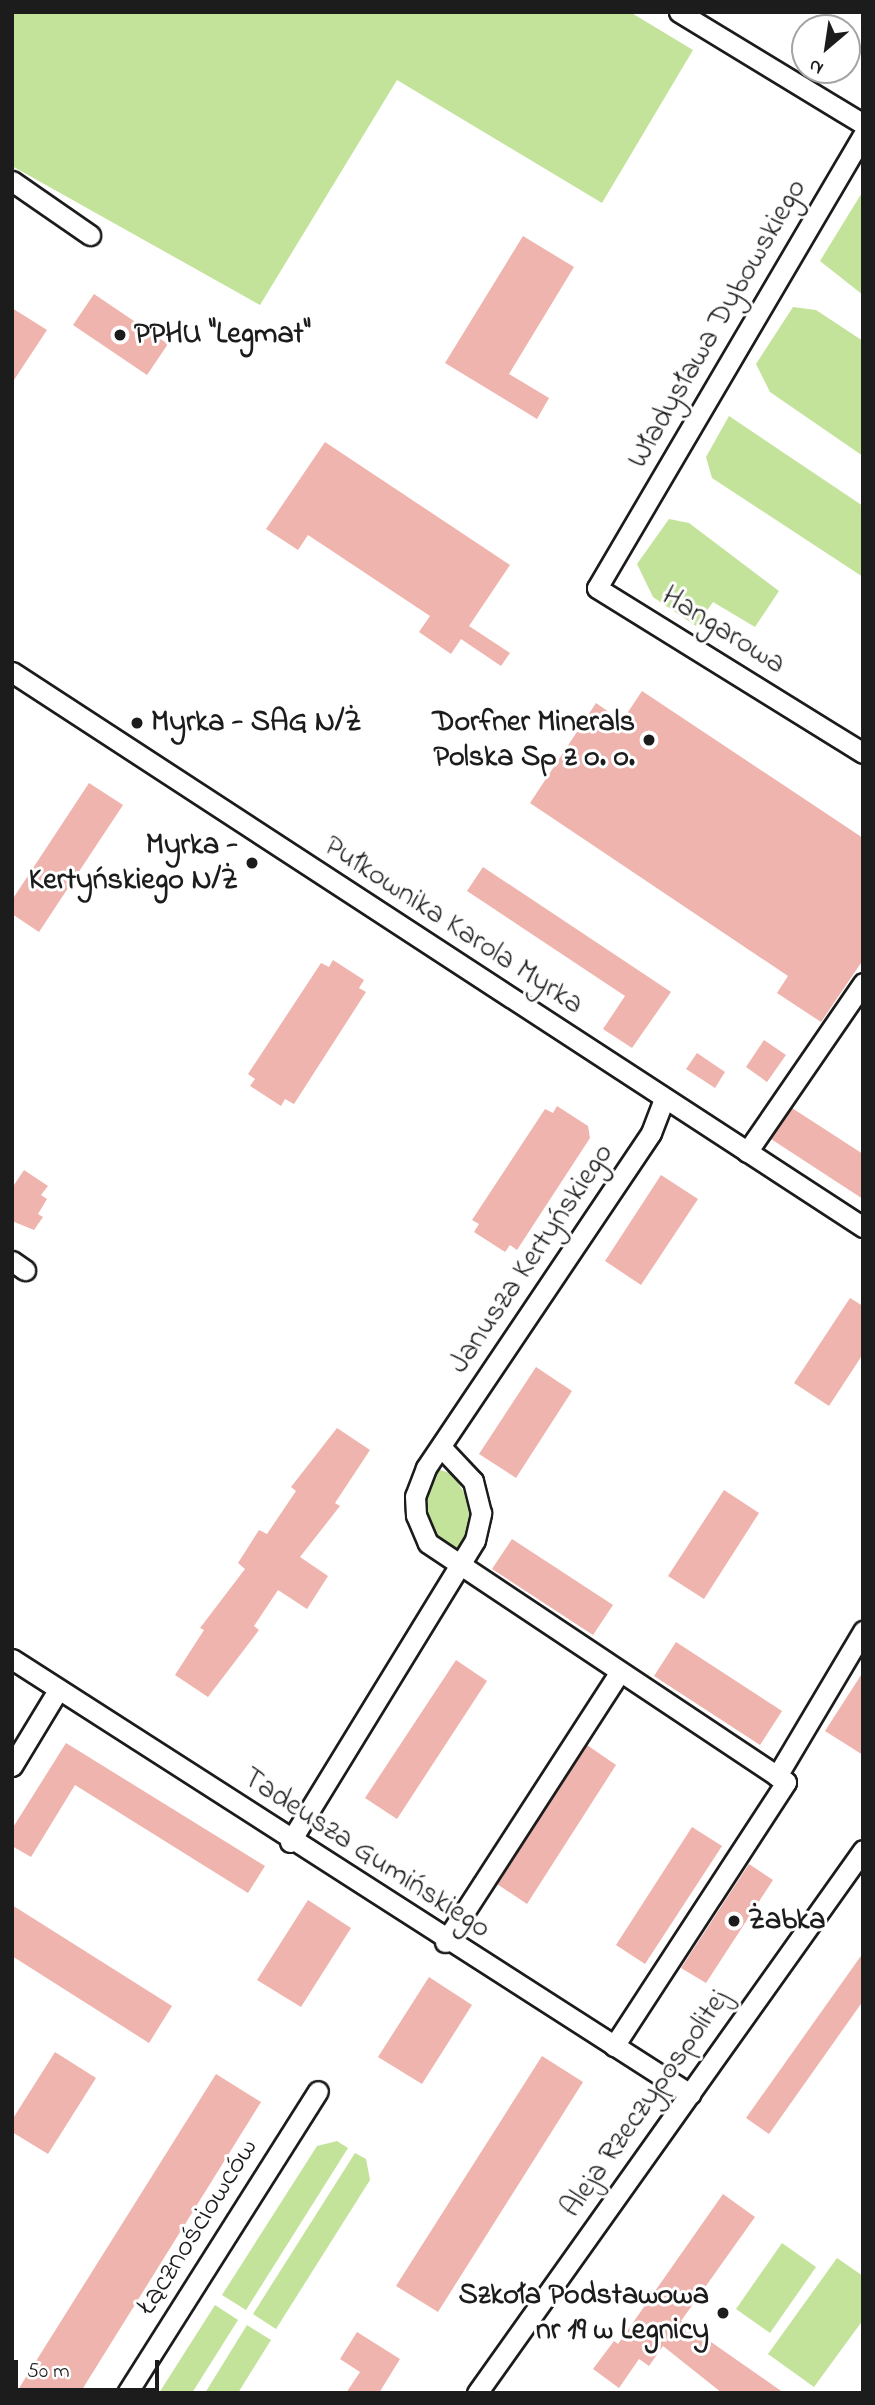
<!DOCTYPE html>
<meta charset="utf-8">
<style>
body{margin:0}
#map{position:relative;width:875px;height:2405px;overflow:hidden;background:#fff;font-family:"Indie Flower",sans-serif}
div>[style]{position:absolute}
.green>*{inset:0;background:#c3e29a}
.building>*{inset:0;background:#efb4ad}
.roads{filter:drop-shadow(2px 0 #1c1c1c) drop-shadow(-2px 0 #1c1c1c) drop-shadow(0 2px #1c1c1c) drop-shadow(0 -2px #1c1c1c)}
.minor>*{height:19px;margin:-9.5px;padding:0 9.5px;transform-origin:9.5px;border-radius:9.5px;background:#fff}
.dots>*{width:19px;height:19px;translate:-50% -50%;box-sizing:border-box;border:4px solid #fff;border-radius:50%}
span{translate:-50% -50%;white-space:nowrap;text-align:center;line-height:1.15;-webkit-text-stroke:6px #fff;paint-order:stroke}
.street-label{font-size:30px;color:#1c1c1c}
.poi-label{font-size:30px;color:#1c1c1c;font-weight:700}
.left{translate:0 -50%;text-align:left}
.right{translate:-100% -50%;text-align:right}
.frame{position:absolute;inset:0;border:14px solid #1c1c1c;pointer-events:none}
.north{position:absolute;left:791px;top:14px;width:70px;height:70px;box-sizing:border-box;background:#fff;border:2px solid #a4a4a4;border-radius:50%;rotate:209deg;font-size:19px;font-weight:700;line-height:28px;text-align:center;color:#1c1c1c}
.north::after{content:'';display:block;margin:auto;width:24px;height:32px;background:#1c1c1c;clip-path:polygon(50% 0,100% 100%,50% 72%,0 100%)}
.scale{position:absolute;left:14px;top:2360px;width:145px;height:32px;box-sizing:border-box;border:4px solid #1c1c1c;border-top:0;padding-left:9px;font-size:21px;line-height:24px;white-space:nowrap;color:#1c1c1c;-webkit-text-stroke:5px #fff;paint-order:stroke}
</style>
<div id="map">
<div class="green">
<i style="clip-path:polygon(12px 12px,630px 12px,693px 50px,602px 203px,397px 80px,260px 305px,12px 166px)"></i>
<i style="clip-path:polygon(863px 191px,863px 295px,820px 261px)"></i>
<i style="clip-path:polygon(793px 307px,816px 310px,863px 341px,863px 456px,770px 392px,756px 364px)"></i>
<i style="clip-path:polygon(729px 416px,863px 506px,863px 577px,712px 478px,706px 457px)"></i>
<i style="clip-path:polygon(669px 519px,689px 523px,779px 591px,755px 627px,713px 602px,696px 626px,653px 597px,637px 564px)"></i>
<i style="clip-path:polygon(437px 1469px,453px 1474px,469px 1501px,469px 1536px,457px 1553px,445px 1549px,426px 1519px,425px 1499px)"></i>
<i style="clip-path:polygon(337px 2141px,348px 2148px,246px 2310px,222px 2295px,317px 2146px)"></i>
<i style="clip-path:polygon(355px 2153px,366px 2159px,370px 2180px,276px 2329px,253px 2314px)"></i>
<i style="clip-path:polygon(782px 2243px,816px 2267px,770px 2333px,736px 2309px)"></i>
<i style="clip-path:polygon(837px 2258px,863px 2276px,863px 2320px,814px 2387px,768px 2354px)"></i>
<i style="clip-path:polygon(215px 2305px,238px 2320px,192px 2393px,159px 2393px)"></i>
<i style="clip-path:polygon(247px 2325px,271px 2340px,238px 2393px,205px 2393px)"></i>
</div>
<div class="building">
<i style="clip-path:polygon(523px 236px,574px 267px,509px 374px,549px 398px,537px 419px,445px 363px)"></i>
<i style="clip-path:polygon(94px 294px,168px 344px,147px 375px,73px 325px)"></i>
<i style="clip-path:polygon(12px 308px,47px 330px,12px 383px)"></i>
<i style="clip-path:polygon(325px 442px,510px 565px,469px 626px,510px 653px,501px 666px,461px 639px,451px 654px,419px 632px,430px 616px,308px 535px,298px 550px,266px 529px)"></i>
<i style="clip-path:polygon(642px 691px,863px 838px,863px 960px,821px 1022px,777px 993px,788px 976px,530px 803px,596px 703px,622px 721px)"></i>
<i style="clip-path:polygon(89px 783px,123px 805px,39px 932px,12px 914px,12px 900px)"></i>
<i style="clip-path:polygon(483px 867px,671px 992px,632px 1048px,603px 1029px,625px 996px,467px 891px)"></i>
<i style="clip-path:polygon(333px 960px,364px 980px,359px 988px,366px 992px,294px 1104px,285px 1099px,281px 1106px,250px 1086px,255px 1079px,248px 1074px,321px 963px,329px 967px)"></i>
<i style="clip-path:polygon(764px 1040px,786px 1055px,767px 1082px,746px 1067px)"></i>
<i style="clip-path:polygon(697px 1053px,725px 1072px,715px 1088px,686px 1069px)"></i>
<i style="clip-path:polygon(557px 1106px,588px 1126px,590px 1138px,517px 1250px,510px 1245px,505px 1252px,474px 1232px,479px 1224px,472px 1220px,545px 1109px,553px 1113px)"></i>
<i style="clip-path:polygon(792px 1108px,863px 1154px,863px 1199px,771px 1139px)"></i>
<i style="clip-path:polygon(24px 1170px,48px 1186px,41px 1195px,47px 1199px,38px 1214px,43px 1217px,34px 1230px,12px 1221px,12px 1188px)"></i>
<i style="clip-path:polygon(661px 1175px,698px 1199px,641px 1285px,605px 1261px)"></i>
<i style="clip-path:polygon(850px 1298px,863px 1306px,863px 1354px,829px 1406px,794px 1383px)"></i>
<i style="clip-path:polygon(536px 1367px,572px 1391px,516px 1478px,479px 1454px)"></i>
<i style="clip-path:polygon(337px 1428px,370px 1450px,335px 1503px,340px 1506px,300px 1557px,328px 1576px,307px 1609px,278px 1590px,254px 1626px,259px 1630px,208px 1697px,175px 1675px,204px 1630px,200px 1628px,245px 1569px,238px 1563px,259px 1530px,267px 1534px,296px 1491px,291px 1487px)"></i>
<i style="clip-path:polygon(724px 1490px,759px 1513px,704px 1599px,668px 1576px)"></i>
<i style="clip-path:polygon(512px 1539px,613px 1605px,593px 1635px,492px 1569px)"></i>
<i style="clip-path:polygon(676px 1642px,782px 1711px,760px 1745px,654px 1676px)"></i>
<i style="clip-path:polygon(456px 1660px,487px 1681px,397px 1819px,365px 1798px)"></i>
<i style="clip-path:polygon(863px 1672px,863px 1755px,825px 1731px)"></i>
<i style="clip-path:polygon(66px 1743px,265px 1866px,248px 1893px,75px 1785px,31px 1857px,12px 1846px,12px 1829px)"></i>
<i style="clip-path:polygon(587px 1745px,616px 1765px,527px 1904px,497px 1884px)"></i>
<i style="clip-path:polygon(692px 1827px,722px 1846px,645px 1964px,616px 1945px)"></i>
<i style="clip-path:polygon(749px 1864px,773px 1880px,706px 1983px,681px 1968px)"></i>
<i style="clip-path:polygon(308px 1900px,351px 1928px,301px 2007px,257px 1980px)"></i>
<i style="clip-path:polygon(12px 1905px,172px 2006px,149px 2043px,12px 1956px)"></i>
<i style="clip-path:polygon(863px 1953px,863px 2001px,769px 2134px,746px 2118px)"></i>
<i style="clip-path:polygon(429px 1977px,472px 2005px,422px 2084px,378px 2057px)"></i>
<i style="clip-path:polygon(55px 2052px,96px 2078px,48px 2154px,12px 2132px,12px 2120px)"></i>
<i style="clip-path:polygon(542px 2056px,583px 2082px,438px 2312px,396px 2286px)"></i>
<i style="clip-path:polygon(216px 2074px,261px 2102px,80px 2393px,16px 2393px)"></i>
<i style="clip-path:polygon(723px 2194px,755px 2217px,681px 2321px,784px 2393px,722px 2393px,663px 2346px,649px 2366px,639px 2359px,619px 2388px,593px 2369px,614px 2341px,618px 2344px)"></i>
<i style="clip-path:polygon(357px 2332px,400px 2359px,379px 2393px,346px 2393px,360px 2372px,340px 2359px)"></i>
</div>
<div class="roads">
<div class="minor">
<i style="left:679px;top:12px;width:215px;rotate:31.3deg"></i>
<i style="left:863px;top:135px;width:525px;rotate:120.42deg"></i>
<i style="left:597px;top:588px;width:313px;rotate:31.8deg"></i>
<i style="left:12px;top:181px;width:95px;rotate:34.7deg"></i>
<i style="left:12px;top:672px;width:1016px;rotate:33.11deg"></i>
<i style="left:664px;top:1099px;width:36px;rotate:111deg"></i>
<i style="left:651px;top:1133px;width:404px;rotate:123.9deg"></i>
<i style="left:426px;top:1468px;width:30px;rotate:111deg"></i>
<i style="left:415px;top:1496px;width:19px;rotate:87deg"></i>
<i style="left:416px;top:1515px;width:30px;rotate:67deg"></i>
<i style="left:428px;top:1543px;width:420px;rotate:33.7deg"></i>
<i style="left:747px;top:1152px;width:205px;rotate:-55.5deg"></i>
<i style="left:12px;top:1261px;width:16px;rotate:35deg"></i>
<i style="left:12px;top:1659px;width:806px;rotate:32.68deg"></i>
<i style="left:12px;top:1766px;width:89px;rotate:-58.8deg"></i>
<i style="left:290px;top:1842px;width:354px;rotate:-58.5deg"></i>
<i style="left:475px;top:1540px;width:28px;rotate:-77deg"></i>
<i style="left:481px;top:1513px;width:33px;rotate:-104deg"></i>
<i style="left:473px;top:1481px;width:47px;rotate:-133.3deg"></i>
<i style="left:445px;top:1942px;width:320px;rotate:-57.1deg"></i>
<i style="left:614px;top:2046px;width:315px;rotate:-56.9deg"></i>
<i style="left:786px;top:1782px;width:11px;rotate:-146deg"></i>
<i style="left:777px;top:1776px;width:169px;rotate:-59.3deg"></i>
<i style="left:127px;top:2393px;width:357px;rotate:-57.7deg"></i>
<i style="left:477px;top:2393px;width:666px;rotate:-54.59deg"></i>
</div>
</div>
<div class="dots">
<i style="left:120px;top:335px;background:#1c1c1c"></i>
<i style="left:137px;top:723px;background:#1c1c1c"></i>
<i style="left:649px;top:740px;background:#1c1c1c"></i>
<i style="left:252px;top:863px;background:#1c1c1c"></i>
<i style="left:734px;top:1921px;background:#1c1c1c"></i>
<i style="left:723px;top:2313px;background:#1c1c1c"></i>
</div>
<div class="street-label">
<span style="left:718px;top:324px;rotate:-60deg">Władysława Dybowskiego</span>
<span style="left:723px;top:631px;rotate:32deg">Hangarowa</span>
<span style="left:453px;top:926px;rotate:33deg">Pułkownika Karola Myrka</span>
<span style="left:532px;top:1259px;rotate:-56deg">Janusza Kertyńskiego</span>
<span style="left:366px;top:1854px;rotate:33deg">Tadeusza Gumińskiego</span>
<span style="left:646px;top:2104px;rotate:-55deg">Aleja Rzeczypospolitej</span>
<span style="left:198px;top:2227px;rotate:-58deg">Łącznościowców</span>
</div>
<div class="poi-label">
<span class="left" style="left:134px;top:335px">PPHU "Legmat"</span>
<span class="left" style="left:151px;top:723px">Myrka - SAG N/Ż</span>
<span class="right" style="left:635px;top:740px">Dorfner Minerals<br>Polska Sp z o. o.</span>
<span class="right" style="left:238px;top:863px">Myrka -<br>Kertyńskiego N/Ż</span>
<span class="left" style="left:748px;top:1921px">Żabka</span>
<span class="right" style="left:709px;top:2313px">Szkoła Podstawowa<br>nr 19 w Legnicy</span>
</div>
<div class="frame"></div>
<div class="north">N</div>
<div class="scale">50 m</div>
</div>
